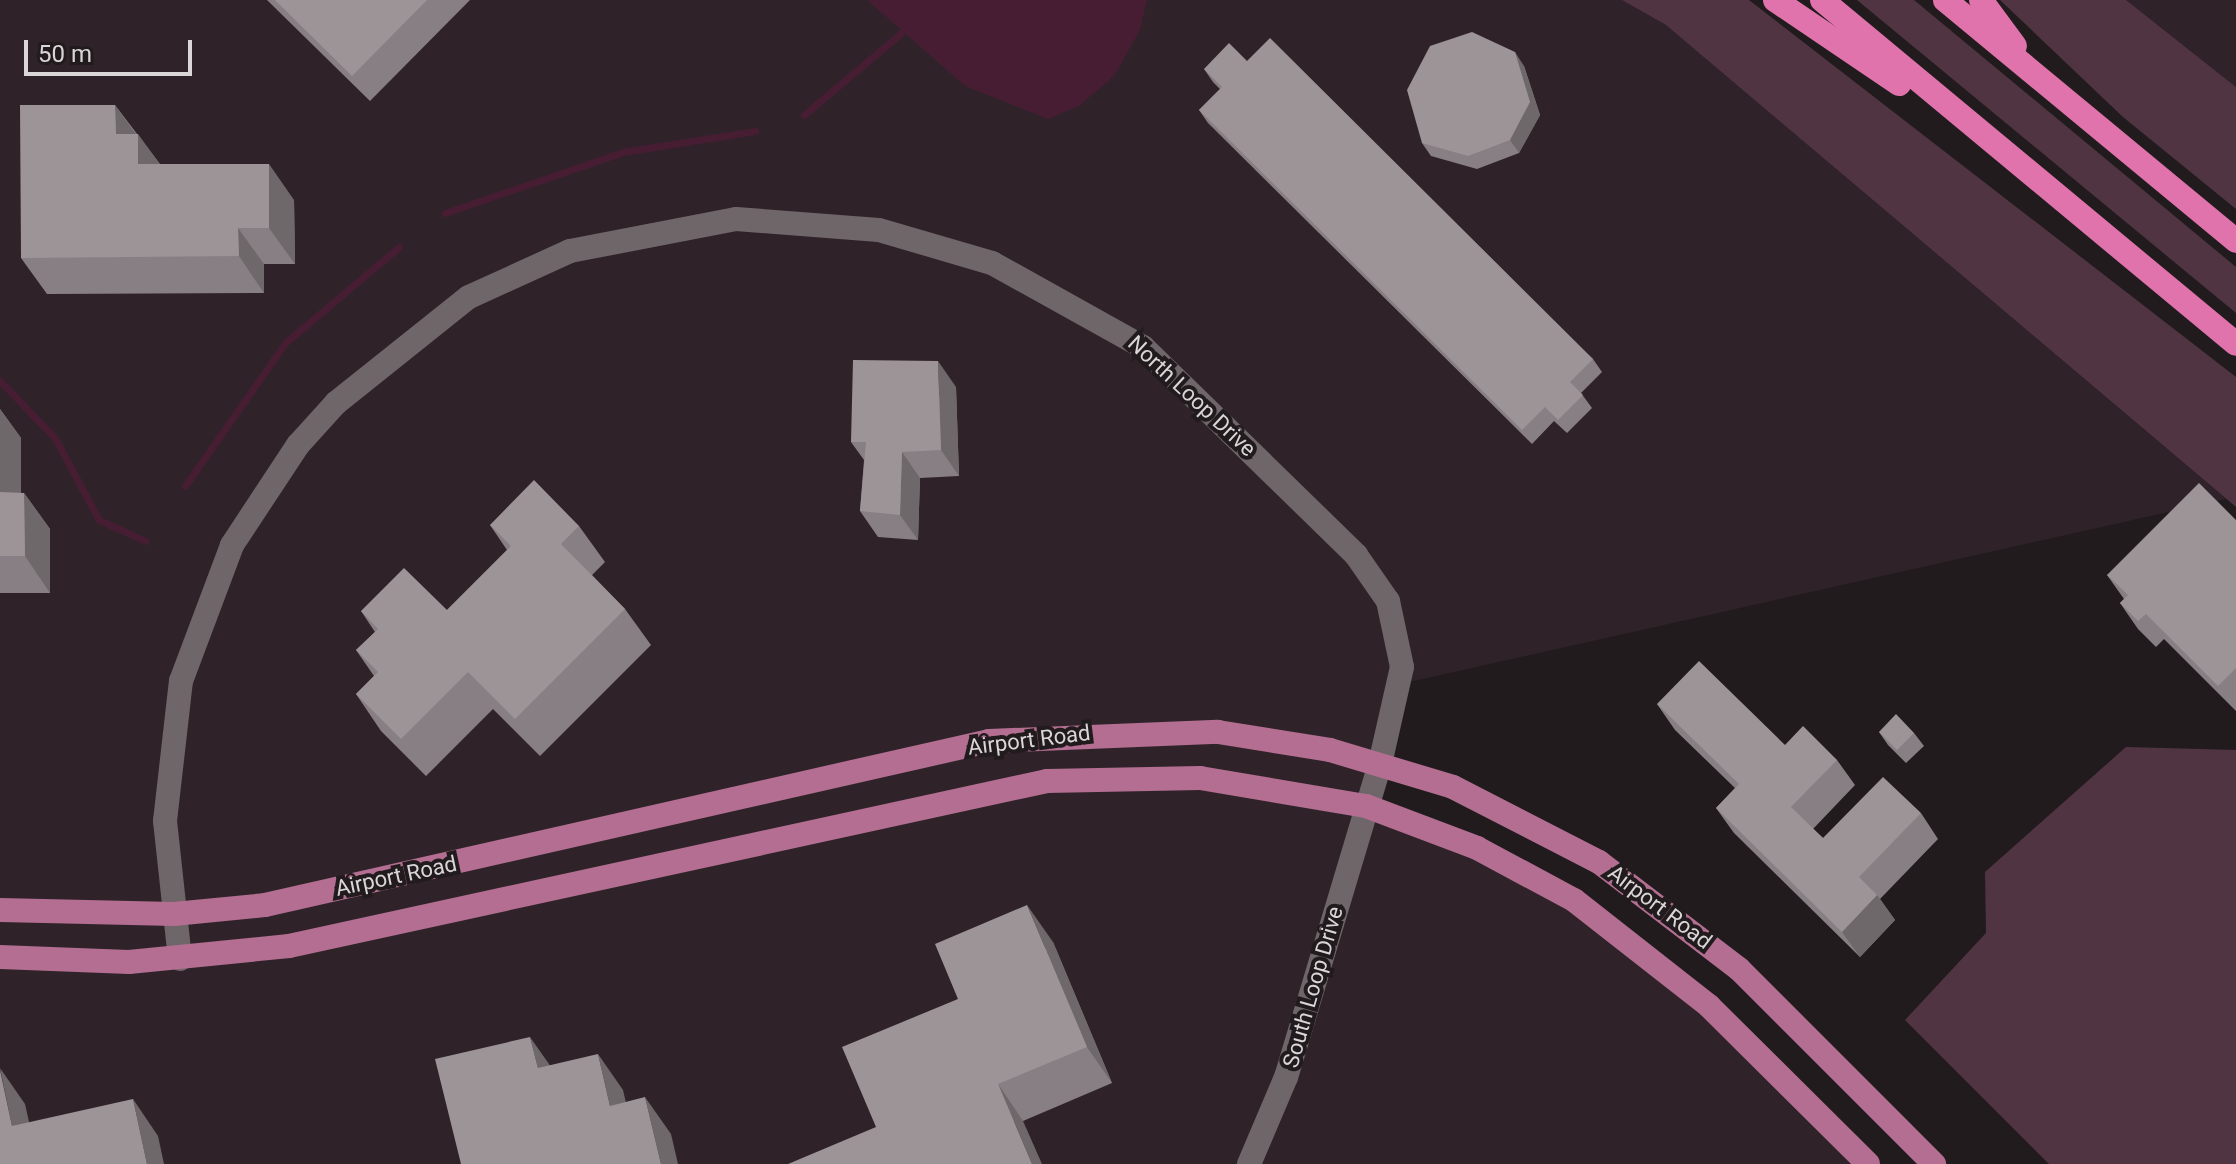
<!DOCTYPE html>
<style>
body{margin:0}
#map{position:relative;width:2236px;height:1164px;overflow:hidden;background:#211b1e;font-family:Roboto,sans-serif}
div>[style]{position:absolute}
.built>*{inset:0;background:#2f2329}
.green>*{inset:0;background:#513442}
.water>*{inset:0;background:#471d33}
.stream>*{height:7px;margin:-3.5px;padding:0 3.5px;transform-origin:3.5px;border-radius:3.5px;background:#471d33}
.minor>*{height:24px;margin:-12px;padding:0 12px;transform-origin:12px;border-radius:12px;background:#6f666a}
.major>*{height:24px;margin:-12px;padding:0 12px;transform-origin:12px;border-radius:12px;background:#b36e91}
.highway>*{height:24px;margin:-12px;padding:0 12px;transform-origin:12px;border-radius:12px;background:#e073ab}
.wall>*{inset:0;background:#877f83}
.shaded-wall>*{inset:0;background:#6e686a}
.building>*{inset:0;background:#9d9498}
span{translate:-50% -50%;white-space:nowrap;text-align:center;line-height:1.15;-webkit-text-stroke:8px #211b1e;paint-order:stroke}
.street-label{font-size:22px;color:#dad5d7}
.scale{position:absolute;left:24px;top:40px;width:168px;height:36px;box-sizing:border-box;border:4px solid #dad5d7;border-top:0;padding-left:10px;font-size:24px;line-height:28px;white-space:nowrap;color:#dad5d7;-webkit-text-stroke:6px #211b1e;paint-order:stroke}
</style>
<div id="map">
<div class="built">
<i style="clip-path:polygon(0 0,1622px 0,1666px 25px,2226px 499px,1400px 684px,1369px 809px,1477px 849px,1624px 938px,1860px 1164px,0 1164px)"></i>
<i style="clip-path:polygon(2126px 0,2236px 0,2236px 87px)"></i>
</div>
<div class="green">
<i style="clip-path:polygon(1622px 0,1749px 0,2236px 377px,2236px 507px,1666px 25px)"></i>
<i style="clip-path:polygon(1857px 0,1914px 0,2236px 267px,2236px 313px)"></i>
<i style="clip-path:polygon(2000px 0,2126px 0,2236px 87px,2236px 209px,2123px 117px)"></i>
<i style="clip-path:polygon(2126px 747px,2236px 750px,2236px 1164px,2049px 1164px,1905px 1020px,1986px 933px,1985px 872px)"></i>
</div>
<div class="water">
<i style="clip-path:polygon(867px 0,1147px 0,1140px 30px,1114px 76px,1079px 106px,1048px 119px,965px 86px)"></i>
</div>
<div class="stream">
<i style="left:804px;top:115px;width:127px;rotate:-40.2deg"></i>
<i style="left:445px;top:213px;width:188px;rotate:-18.9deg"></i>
<i style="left:623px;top:152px;width:134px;rotate:-9deg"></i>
<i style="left:0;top:381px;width:79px;rotate:46deg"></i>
<i style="left:55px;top:438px;width:93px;rotate:61.8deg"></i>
<i style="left:99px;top:520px;width:51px;rotate:24.1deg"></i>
<i style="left:185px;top:486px;width:174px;rotate:-55deg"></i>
<i style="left:285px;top:343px;width:149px;rotate:-40.1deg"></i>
</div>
<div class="minor">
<i style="left:180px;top:959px;width:139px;rotate:-96.2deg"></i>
<i style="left:165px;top:821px;width:141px;rotate:-83.5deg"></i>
<i style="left:181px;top:681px;width:145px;rotate:-69.4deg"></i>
<i style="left:232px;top:545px;width:120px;rotate:-56.6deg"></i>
<i style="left:298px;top:445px;width:57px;rotate:-47.9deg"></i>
<i style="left:336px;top:403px;width:170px;rotate:-38.6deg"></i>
<i style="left:469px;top:297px;width:111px;rotate:-24.5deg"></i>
<i style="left:570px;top:251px;width:169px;rotate:-10.9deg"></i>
<i style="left:736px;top:219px;width:143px;rotate:4.4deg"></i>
<i style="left:879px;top:230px;width:118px;rotate:16.3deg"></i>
<i style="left:992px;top:263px;width:173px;rotate:29.1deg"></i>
<i style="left:1143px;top:347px;width:298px;rotate:44.3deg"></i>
<i style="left:1356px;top:555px;width:56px;rotate:55.2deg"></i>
<i style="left:1388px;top:601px;width:67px;rotate:78deg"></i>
<i style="left:1402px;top:667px;width:99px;rotate:102.8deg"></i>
<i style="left:1380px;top:764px;width:327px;rotate:106.7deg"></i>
<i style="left:1286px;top:1077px;width:95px;rotate:113deg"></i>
</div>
<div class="major">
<i style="left:0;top:910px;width:174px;rotate:1.3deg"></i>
<i style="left:174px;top:914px;width:91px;rotate:-5.6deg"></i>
<i style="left:265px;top:905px;width:742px;rotate:-12.76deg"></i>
<i style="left:989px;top:741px;width:229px;rotate:-2.3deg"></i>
<i style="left:1218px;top:732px;width:113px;rotate:9.1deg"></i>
<i style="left:1330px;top:750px;width:128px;rotate:16.7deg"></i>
<i style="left:1453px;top:787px;width:164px;rotate:27.2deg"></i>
<i style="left:1599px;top:862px;width:176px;rotate:37.4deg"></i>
<i style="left:1739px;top:969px;width:276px;rotate:45deg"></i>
<i style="left:0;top:957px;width:129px;rotate:2.2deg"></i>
<i style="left:129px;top:962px;width:161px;rotate:-5.7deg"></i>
<i style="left:289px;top:946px;width:776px;rotate:-12.28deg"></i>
<i style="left:1047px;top:781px;width:153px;rotate:-1.1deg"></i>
<i style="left:1200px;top:778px;width:168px;rotate:9.6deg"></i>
<i style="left:1366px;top:806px;width:119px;rotate:20.7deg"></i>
<i style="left:1477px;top:848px;width:110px;rotate:28.2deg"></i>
<i style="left:1574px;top:900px;width:172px;rotate:38.1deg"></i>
<i style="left:1709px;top:1006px;width:224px;rotate:44.8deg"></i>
</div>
<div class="highway">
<i style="left:1775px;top:0;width:150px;rotate:34.1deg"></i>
<i style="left:1822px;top:0;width:538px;rotate:39.72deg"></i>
<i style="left:1945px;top:0;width:378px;rotate:39.6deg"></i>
<i style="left:1981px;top:0;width:57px;rotate:53.5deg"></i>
</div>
<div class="wall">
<i style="clip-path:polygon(267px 0,470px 0,370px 101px)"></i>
<i style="clip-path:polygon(1247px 61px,1593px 359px,1602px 372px,1581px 393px,1592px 408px,1567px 433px,1554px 421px,1532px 444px,1208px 123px,1199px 110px,1220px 89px,1213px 82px,1204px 69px)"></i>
<i style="clip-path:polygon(1524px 66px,1540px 115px,1519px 153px,1477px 169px,1431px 156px,1422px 143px)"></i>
<i style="clip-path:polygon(115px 105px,160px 164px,294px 200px,295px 264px,264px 264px,264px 293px,47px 294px,21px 258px)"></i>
<i style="clip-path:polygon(956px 387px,959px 476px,920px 478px,918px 540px,878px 537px,860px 511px,864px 460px,851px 442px)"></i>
<i style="clip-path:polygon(0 409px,21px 438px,21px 493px,24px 493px,50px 529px,50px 593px,0 593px)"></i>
<i style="clip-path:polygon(2236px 520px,2236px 711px,2164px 639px,2156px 647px,2138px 629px,2120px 603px,2124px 599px,2107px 575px)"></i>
<i style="clip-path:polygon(490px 525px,579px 526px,605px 562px,592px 575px,625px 609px,651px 645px,540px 756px,493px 709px,426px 776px,381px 731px,356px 694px,374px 676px,356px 650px,375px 632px,361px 611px,447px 610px,507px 550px)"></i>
<i style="clip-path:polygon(1657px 704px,1785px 745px,1837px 760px,1855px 785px,1813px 829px,1823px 838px,1921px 813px,1938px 839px,1880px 899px,1895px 920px,1860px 957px,1734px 833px,1716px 808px,1735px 788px,1675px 730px)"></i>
<i style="clip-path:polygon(1879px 732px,1914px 733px,1924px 746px,1906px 763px,1888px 745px)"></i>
<i style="clip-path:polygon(1053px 942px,1112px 1083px,1023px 1121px,876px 1127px,958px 999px)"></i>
</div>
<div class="shaded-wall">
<i style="clip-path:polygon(1515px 52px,1524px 66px,1540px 115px,1519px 153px,1510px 140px)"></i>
<i style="clip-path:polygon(115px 105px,138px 137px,138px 134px,164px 170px,164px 201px,116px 134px)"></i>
<i style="clip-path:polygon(269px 164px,294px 200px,295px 264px,269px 228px)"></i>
<i style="clip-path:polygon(238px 228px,264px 264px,264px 293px,239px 256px)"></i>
<i style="clip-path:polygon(938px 361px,956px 387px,959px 476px,941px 450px)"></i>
<i style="clip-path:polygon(0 409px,21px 438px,21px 529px,0 499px)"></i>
<i style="clip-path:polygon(902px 452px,920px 478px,918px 540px,900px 515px)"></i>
<i style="clip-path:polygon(24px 493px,50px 529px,50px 593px,25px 556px)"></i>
<i style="clip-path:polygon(1877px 895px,1895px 920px,1860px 957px,1842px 932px)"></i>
<i style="clip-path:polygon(1027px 905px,1053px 942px,1112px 1083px,1087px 1047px)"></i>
<i style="clip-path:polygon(530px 1037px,556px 1074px,538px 1068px)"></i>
<i style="clip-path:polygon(598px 1054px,623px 1090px,635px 1142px,610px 1106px)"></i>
<i style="clip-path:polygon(0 1068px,25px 1104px,38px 1162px,12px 1126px)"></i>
<i style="clip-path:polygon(998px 1084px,1023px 1121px,1042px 1164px,1032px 1164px)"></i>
<i style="clip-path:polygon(645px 1097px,671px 1134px,678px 1164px,661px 1164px)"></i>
<i style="clip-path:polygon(133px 1099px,158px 1136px,164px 1164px,147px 1164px)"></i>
</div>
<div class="building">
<i style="clip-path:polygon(275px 0,427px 0,352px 76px)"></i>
<i style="clip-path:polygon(1472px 32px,1515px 52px,1530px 102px,1510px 140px,1468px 156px,1422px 143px,1407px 90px,1430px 46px)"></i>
<i style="clip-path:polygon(1270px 38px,1593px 359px,1570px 382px,1583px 395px,1558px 420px,1545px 407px,1522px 430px,1199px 110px,1222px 87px,1204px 69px,1229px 43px,1247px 61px)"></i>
<i style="clip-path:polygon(20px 105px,115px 105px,116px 134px,138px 134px,138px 164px,269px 164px,269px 228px,238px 228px,239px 256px,21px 258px)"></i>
<i style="clip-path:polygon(853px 360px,938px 361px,941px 450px,902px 452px,900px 515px,860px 511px,866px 442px,851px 442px)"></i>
<i style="clip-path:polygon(534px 480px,579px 526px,561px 544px,625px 609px,515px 719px,468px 672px,401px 739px,356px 694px,378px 672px,356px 650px,378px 629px,361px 611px,404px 568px,447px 610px,511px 546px,490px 525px)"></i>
<i style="clip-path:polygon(2199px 483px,2236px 520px,2236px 668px,2218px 686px,2146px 614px,2138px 621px,2120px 603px,2128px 595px,2107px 575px)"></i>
<i style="clip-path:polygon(0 492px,24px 493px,25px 556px,0 556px)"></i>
<i style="clip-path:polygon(1699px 661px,1785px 745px,1803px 726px,1837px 760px,1791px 807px,1823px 838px,1883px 777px,1921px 813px,1859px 877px,1877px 895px,1842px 932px,1716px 808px,1739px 784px,1657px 704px)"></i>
<i style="clip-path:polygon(1896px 714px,1914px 733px,1897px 750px,1879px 732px)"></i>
<i style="clip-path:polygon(1027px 905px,1087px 1047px,998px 1084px,1032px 1164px,788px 1164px,876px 1127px,842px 1047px,958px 999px,935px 944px)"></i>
<i style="clip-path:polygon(530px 1037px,538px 1068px,598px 1054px,610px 1106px,645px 1097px,661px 1164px,461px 1164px,435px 1059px)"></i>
<i style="clip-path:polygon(0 1070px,12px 1126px,133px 1099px,147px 1164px,0 1164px)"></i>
</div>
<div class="street-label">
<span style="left:1192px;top:396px;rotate:43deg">North Loop Drive</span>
<span style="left:1029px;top:740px;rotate:-7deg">Airport Road</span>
<span style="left:396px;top:876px;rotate:-12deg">Airport Road</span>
<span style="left:1660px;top:907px;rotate:37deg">Airport Road</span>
<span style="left:1313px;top:987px;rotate:-74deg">South Loop Drive</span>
</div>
<div class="scale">50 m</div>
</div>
